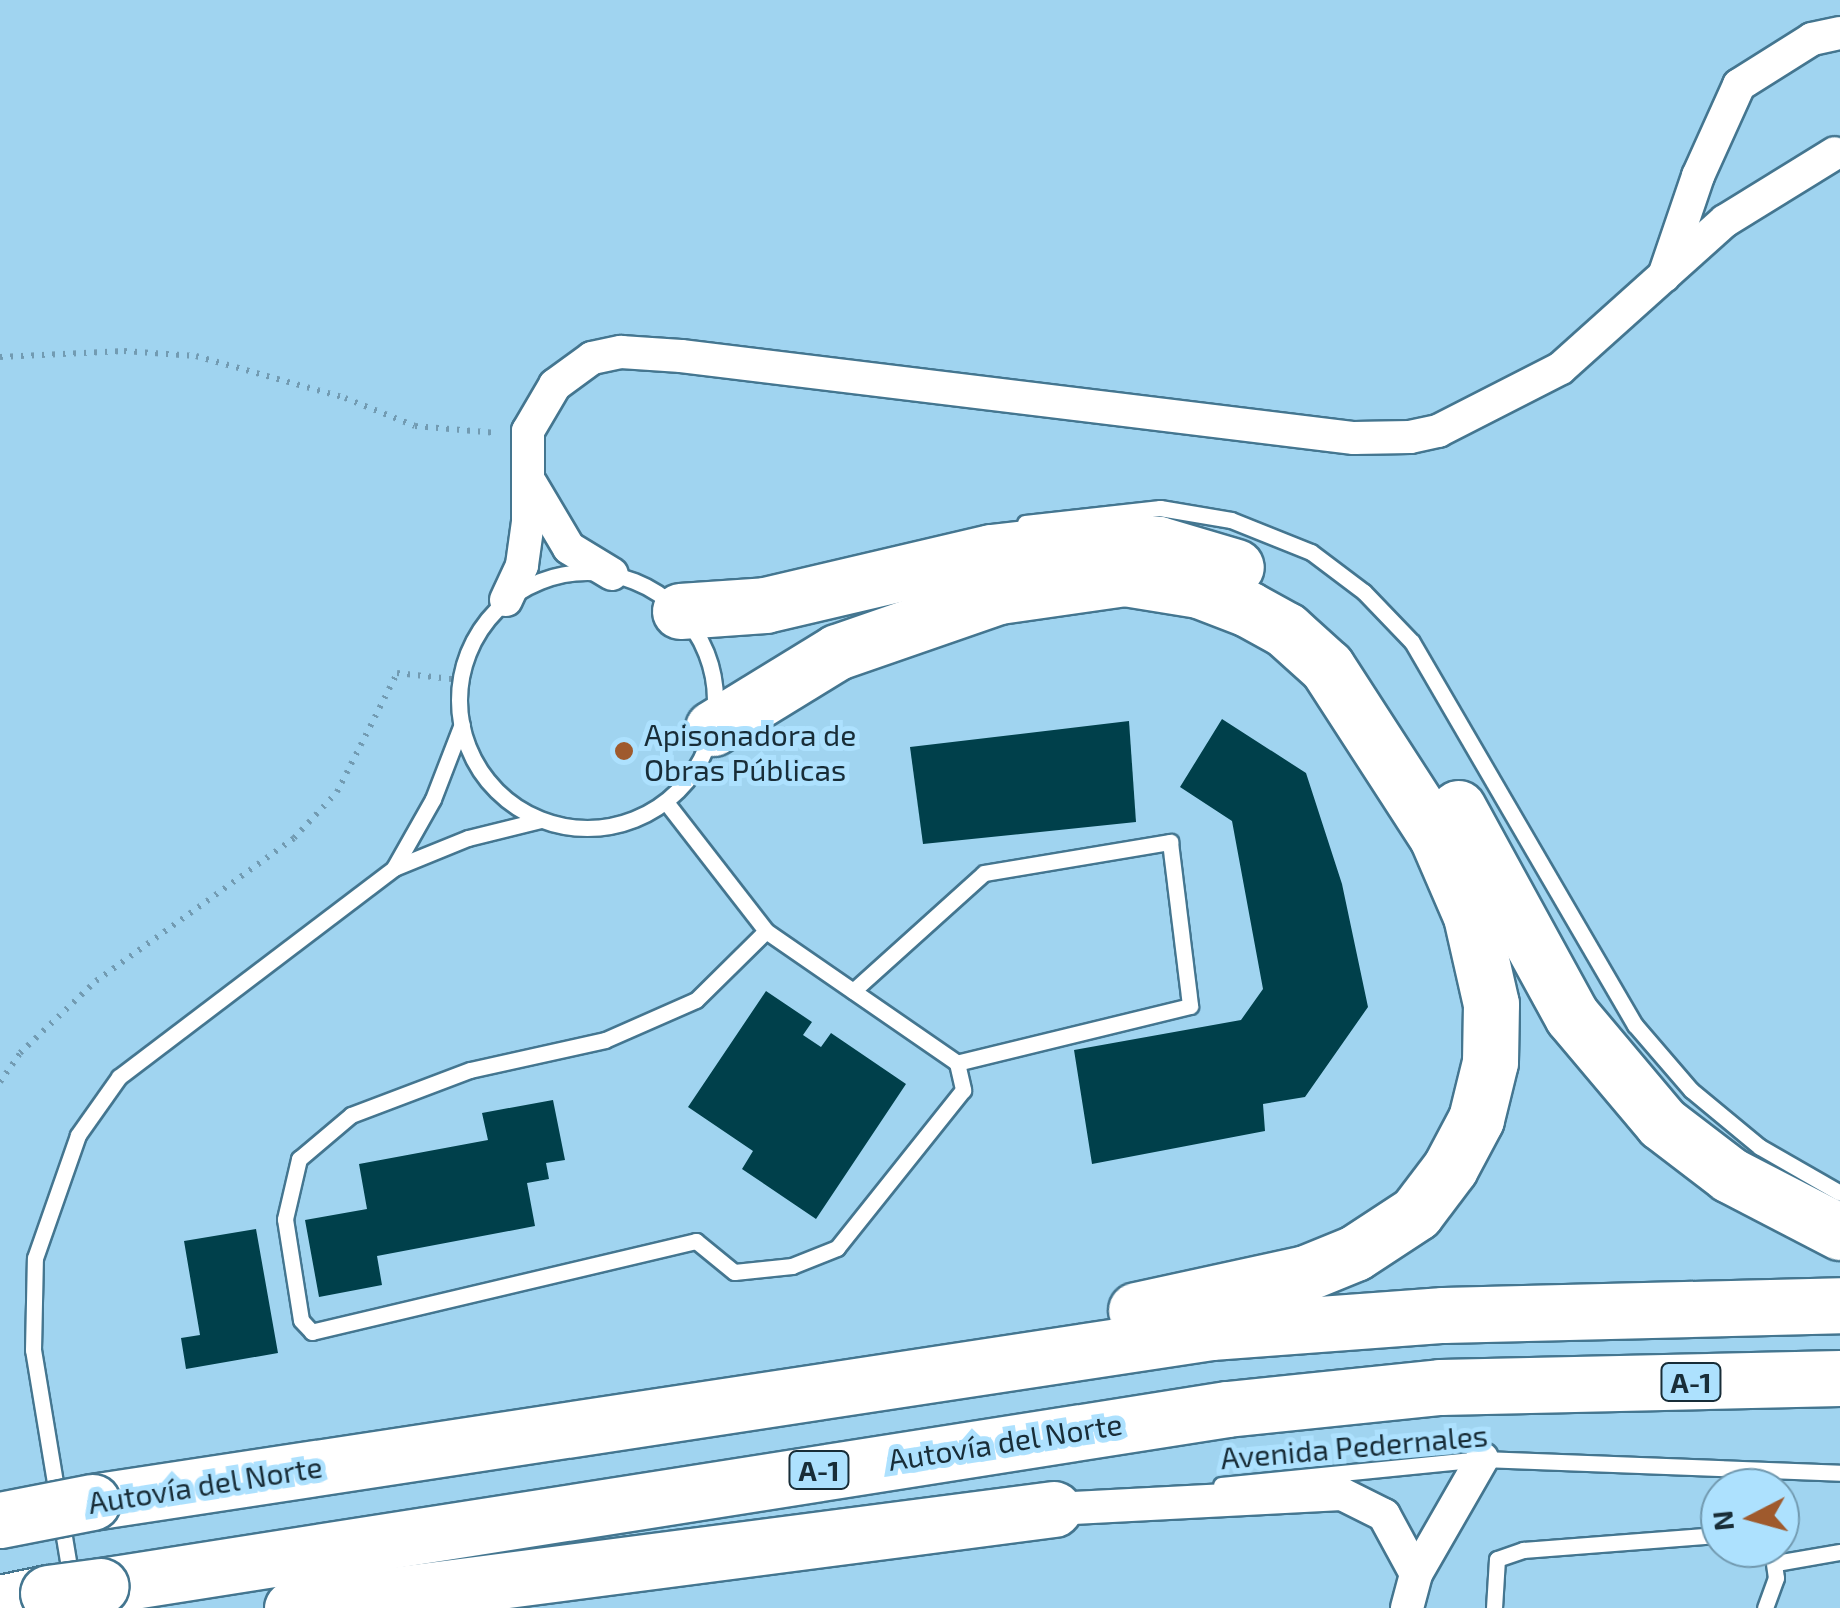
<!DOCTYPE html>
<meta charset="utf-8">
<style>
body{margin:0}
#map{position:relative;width:1840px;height:1608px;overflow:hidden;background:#a0d4f0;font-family:"Exo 2",sans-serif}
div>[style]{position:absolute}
.building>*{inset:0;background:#00404b}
.path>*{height:6px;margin-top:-3px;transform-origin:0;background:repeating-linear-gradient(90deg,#729bb2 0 2.5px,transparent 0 10.5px)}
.roads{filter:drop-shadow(2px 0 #447690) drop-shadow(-2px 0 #447690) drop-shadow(0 2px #447690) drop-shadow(0 -2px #447690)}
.service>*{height:15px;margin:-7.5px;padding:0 7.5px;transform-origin:7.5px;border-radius:7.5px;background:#fff}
.service>.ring{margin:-7.5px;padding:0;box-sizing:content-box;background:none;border:15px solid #fff;border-radius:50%}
.minor>*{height:32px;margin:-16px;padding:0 16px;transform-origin:16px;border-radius:16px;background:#fff}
.motorway>*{height:55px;margin:-27.5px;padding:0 27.5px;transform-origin:27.5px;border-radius:27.5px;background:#fff}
.bridges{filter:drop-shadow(2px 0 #447690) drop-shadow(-2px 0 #447690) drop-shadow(0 2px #447690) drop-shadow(0 -2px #447690)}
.motorway-bridge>*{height:55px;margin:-27.5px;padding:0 27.5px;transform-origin:27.5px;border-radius:27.5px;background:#fff}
.dots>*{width:28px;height:28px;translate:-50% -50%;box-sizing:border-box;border:5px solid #ade1fe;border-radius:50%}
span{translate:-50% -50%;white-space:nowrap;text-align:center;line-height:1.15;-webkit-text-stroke:10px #ade1fe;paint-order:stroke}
.shield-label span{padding:2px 8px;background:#ade1fe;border:2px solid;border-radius:8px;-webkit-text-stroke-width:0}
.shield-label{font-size:28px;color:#182d38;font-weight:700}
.poi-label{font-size:30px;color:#182d38}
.left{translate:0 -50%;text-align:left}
.street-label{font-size:30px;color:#182d38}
.north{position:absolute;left:1700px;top:1468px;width:100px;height:100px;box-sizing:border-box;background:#ade1fe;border:2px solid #7199af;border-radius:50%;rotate:264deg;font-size:28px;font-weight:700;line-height:40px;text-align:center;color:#182d38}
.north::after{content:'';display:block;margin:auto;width:35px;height:45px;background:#9f5a2d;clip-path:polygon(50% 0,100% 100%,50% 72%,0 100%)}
</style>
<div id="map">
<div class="building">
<i style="clip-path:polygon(1222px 719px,1306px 773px,1342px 884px,1368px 1007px,1305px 1097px,1263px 1104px,1265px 1131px,1092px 1164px,1074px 1050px,1241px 1020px,1263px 989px,1232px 821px,1180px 787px)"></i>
<i style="clip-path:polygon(1129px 721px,1136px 822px,923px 844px,910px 747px)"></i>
<i style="clip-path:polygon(766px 991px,812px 1022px,803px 1035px,821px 1047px,831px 1033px,906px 1084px,816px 1219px,742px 1169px,753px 1151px,688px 1107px)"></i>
<i style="clip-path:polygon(553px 1100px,565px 1160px,546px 1163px,549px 1179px,527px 1183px,535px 1226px,377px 1256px,382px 1285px,319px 1297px,305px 1220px,367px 1209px,359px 1164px,488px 1140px,482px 1113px)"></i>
<i style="clip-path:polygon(256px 1229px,278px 1353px,186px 1369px,181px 1338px,200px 1335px,184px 1241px)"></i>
</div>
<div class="path">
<i style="left:0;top:357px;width:124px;rotate:-2.8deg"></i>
<i style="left:124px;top:351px;width:72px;rotate:4deg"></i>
<i style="left:196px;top:356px;width:155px;rotate:15.7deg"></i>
<i style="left:345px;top:398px;width:75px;rotate:21.8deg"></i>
<i style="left:415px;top:426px;width:82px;rotate:4.9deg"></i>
<i style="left:0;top:1082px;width:35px;rotate:-55deg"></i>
<i style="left:20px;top:1053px;width:105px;rotate:-43.5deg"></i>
<i style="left:96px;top:981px;width:244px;rotate:-35.8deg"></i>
<i style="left:294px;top:838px;width:63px;rotate:-46.9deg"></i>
<i style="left:337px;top:792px;width:133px;rotate:-63.2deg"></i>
<i style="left:397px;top:673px;width:64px;rotate:6.2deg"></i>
</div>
<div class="roads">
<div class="service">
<i style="left:1025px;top:523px;width:136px;rotate:-6.3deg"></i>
<i style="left:1160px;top:508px;width:72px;rotate:9.6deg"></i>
<i style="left:1231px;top:520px;width:86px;rotate:21.8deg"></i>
<i style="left:1311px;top:552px;width:66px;rotate:37deg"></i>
<i style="left:1364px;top:592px;width:69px;rotate:46.2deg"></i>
<i style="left:1412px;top:642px;width:443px;rotate:59.8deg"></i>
<i style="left:1635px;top:1025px;width:86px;rotate:49.3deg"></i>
<i style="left:1691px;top:1090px;width:89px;rotate:39.6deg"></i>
<i style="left:1760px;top:1147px;width:92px;rotate:29.9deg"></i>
<i class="ring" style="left:459px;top:572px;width:241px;height:241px"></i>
<i style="left:666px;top:802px;width:163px;rotate:52.2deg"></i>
<i style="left:766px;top:931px;width:232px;rotate:34.6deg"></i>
<i style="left:957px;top:1063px;width:28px;rotate:77deg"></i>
<i style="left:963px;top:1090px;width:202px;rotate:128.6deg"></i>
<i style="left:837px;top:1248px;width:48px;rotate:158.2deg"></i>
<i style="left:792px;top:1266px;width:58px;rotate:174.1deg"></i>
<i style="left:734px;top:1272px;width:49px;rotate:-140.8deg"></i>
<i style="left:696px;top:1241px;width:395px;rotate:166.7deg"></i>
<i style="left:312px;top:1332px;width:16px;rotate:-133deg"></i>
<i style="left:301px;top:1320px;width:102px;rotate:-99deg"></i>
<i style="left:285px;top:1219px;width:62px;rotate:-76.9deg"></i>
<i style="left:299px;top:1159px;width:68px;rotate:-40.2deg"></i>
<i style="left:351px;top:1115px;width:127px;rotate:-20.7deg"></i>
<i style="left:470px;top:1070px;width:138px;rotate:-12.5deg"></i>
<i style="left:605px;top:1040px;width:99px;rotate:-23.7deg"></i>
<i style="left:696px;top:1000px;width:98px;rotate:-44.6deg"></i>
<i style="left:394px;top:868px;width:79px;rotate:-60.5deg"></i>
<i style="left:433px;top:799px;width:80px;rotate:-68.9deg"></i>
<i style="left:853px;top:991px;width:176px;rotate:-42deg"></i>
<i style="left:984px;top:873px;width:189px;rotate:-9.5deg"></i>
<i style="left:1170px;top:842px;width:165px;rotate:83deg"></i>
<i style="left:1190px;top:1006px;width:240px;rotate:166.3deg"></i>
<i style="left:1221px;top:1485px;width:262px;rotate:-5.7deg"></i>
<i style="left:1482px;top:1459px;width:358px;rotate:2.2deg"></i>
<i style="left:1776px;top:1563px;width:65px;rotate:-9.8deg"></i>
<i style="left:71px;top:1579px;width:232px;rotate:-99.4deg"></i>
<i style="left:33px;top:1350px;width:92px;rotate:-88.8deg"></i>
<i style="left:35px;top:1258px;width:130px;rotate:-70.7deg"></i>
<i style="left:78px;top:1135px;width:71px;rotate:-54.7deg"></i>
<i style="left:119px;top:1077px;width:345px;rotate:-37.2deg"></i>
<i style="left:394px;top:868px;width:80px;rotate:-22.1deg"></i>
<i style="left:468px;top:838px;width:75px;rotate:-13.9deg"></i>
<i style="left:1494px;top:1608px;width:49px;rotate:-86.5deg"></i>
<i style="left:1497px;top:1559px;width:28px;rotate:-19deg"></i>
<i style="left:1523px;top:1550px;width:198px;rotate:-4.4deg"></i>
<i style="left:1765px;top:1608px;width:32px;rotate:-70deg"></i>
<i style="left:1776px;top:1578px;width:30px;rotate:-98deg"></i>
</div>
<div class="minor">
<i style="left:1664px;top:276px;width:106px;rotate:-71.2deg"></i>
<i style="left:1698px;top:176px;width:100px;rotate:-65.7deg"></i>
<i style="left:1739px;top:85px;width:86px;rotate:-32.2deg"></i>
<i style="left:1812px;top:39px;width:29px;rotate:-12deg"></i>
<i style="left:531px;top:484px;width:74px;rotate:59.3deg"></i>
<i style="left:569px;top:548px;width:50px;rotate:31.2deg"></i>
<i style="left:506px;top:600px;width:38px;rotate:-65deg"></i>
<i style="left:522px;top:565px;width:43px;rotate:-82.1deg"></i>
<i style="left:528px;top:522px;width:91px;rotate:-90deg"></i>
<i style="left:528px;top:431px;width:53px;rotate:-59.6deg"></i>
<i style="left:555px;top:385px;width:46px;rotate:-36.1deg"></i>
<i style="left:592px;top:358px;width:30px;rotate:-12deg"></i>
<i style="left:621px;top:352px;width:60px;rotate:3.8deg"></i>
<i style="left:681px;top:356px;width:678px;rotate:6.95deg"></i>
<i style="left:1354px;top:438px;width:56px;rotate:-1deg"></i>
<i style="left:1410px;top:437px;width:29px;rotate:-12deg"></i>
<i style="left:1438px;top:431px;width:138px;rotate:-27.1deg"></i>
<i style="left:1561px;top:368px;width:220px;rotate:-41.9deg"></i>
<i style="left:1725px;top:221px;width:129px;rotate:-31.7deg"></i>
<i style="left:1054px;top:1509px;width:288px;rotate:-3deg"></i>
<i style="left:1342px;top:1494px;width:47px;rotate:26.6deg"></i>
<i style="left:1384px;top:1515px;width:67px;rotate:61.5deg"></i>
<i style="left:1407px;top:1608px;width:35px;rotate:-75deg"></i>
<i style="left:1416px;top:1574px;width:133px;rotate:-60.1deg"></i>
</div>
<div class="motorway">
<i style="left:680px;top:611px;width:85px;rotate:-4deg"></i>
<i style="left:765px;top:605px;width:232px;rotate:-13.2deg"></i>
<i style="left:991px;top:552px;width:70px;rotate:-6.5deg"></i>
<i style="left:1061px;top:544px;width:97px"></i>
<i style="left:1158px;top:544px;width:81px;rotate:16.4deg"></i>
<i style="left:713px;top:728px;width:145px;rotate:-31.5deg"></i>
<i style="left:837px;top:652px;width:171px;rotate:-19.1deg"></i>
<i style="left:999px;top:596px;width:127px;rotate:-8.1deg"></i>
<i style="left:1125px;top:578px;width:75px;rotate:9.2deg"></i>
<i style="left:1199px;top:590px;width:53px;rotate:21.2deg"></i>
<i style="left:1248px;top:609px;width:43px;rotate:28.9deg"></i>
<i style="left:1286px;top:630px;width:55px;rotate:42.1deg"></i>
<i style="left:1327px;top:667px;width:202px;rotate:57.1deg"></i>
<i style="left:1437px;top:837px;width:86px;rotate:66.7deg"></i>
<i style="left:1471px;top:916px;width:90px;rotate:77.2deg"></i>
<i style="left:1491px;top:1004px;width:58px;rotate:91deg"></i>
<i style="left:1490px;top:1062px;width:59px;rotate:103.8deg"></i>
<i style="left:1476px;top:1119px;width:55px;rotate:118deg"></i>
<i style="left:1450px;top:1168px;width:56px;rotate:127.1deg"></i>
<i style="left:1416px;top:1213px;width:73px;rotate:146.7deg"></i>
<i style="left:1355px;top:1253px;width:53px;rotate:157.8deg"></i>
<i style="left:1306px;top:1273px;width:174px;rotate:167.7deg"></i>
<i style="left:1458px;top:808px;width:237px;rotate:61.3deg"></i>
<i style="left:1572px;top:1016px;width:140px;rotate:49.9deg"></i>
<i style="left:1662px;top:1123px;width:86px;rotate:37.4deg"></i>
<i style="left:1730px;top:1175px;width:124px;rotate:27.4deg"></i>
<i style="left:92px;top:1502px;width:1132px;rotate:-8.64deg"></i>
<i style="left:1211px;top:1332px;width:233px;rotate:-4.2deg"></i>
<i style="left:1443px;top:1315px;width:397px;rotate:-1.4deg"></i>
<i style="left:101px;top:1586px;width:1140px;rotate:-8.93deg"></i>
<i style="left:1227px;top:1409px;width:214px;rotate:-5.9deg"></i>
<i style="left:1440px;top:1387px;width:400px;rotate:-1.3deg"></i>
<i style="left:0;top:1603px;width:49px;rotate:-11.8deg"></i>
<i style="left:292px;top:1608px;width:768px;rotate:-7.4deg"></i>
</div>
</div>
<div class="bridges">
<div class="motorway-bridge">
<i style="left:0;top:1520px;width:94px;rotate:-11.1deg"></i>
<i style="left:48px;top:1593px;width:53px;rotate:-7.5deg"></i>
</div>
</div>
<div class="dots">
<i style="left:624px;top:751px;background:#9f5a2d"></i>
</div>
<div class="shield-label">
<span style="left:1691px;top:1382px">A-1</span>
<span style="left:819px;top:1470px">A-1</span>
</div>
<div class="poi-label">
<span class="left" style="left:644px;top:751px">Apisonadora de<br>Obras Públicas</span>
</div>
<div class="street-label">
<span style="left:1005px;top:1441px;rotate:-9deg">Autovía del Norte</span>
<span style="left:1354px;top:1446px;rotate:-5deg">Avenida Pedernales</span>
<span style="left:205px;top:1484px;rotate:-9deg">Autovía del Norte</span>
</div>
<div class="north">N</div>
</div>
